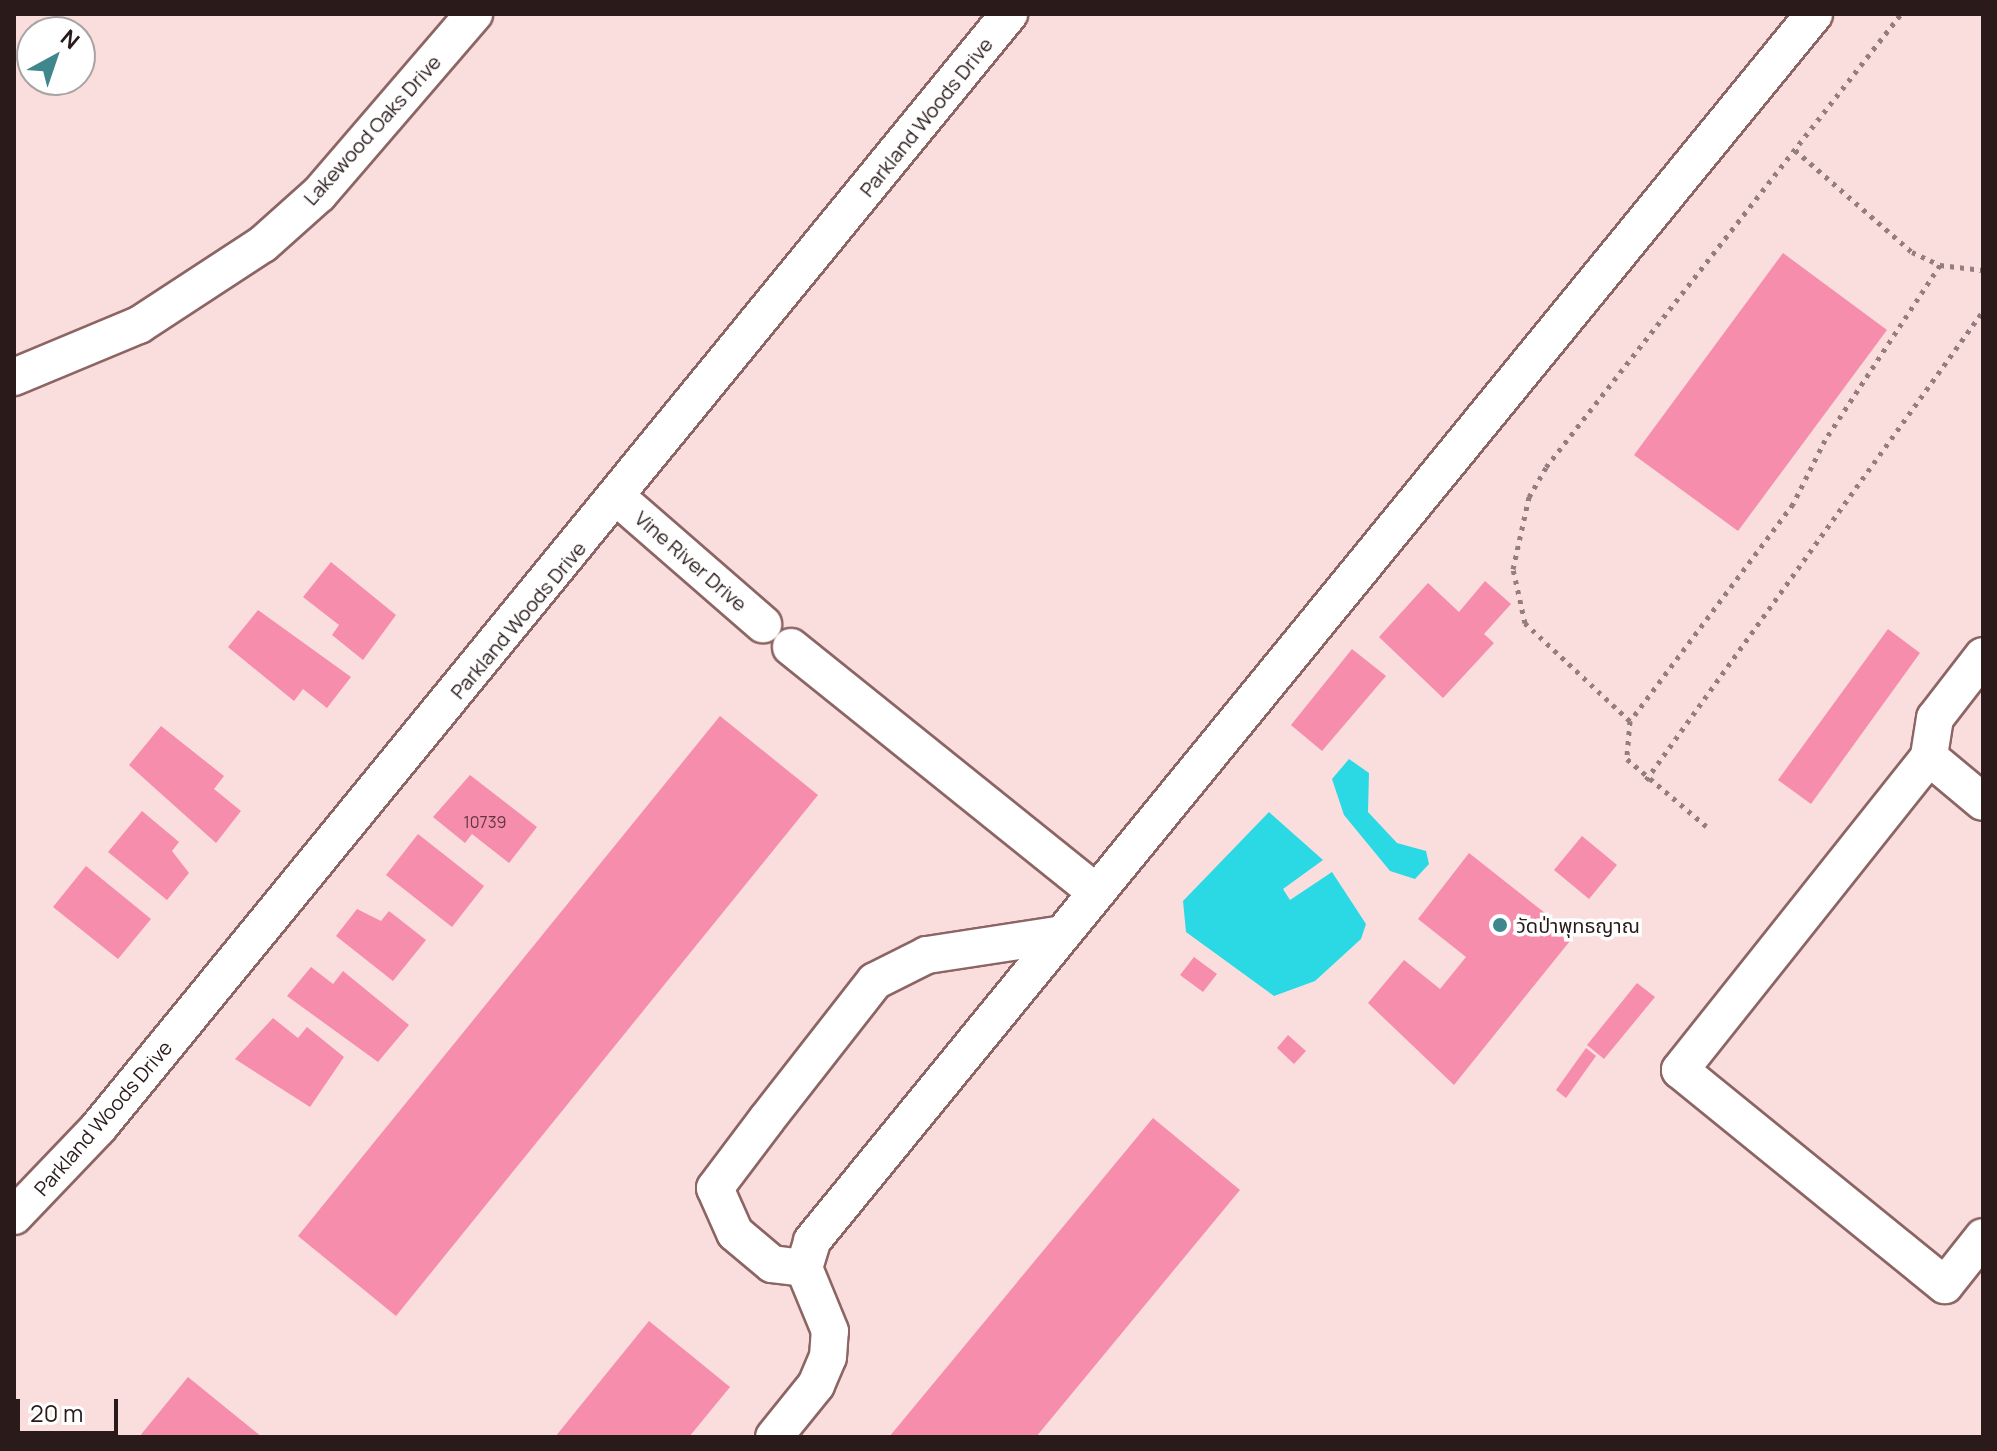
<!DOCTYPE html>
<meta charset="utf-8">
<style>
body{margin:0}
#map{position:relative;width:1997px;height:1451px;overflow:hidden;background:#fadedd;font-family:Manrope,"Noto Sans Thai",sans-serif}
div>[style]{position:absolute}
.water>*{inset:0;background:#2ad9e3}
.building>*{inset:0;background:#f68dad}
.path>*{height:5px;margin-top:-2.5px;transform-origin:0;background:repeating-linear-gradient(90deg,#947e7d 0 4px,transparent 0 10px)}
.roads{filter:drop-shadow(2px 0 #8c6564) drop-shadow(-2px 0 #8c6564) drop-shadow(0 2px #8c6564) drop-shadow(0 -2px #8c6564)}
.minor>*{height:36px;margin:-18px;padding:0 18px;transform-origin:18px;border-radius:18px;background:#fff}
.dots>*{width:22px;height:22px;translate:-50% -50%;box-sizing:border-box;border:4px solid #fff;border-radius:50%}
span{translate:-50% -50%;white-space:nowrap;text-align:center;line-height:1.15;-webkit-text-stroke:7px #fff;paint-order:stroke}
.number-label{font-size:16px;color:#5d373f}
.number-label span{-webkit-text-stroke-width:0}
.street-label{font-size:20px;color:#2a1a1a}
.poi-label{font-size:20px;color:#2a1a1a}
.left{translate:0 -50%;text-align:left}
.frame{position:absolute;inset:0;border:16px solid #2a1a1a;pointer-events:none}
.north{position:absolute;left:16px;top:16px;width:80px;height:80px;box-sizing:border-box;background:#fff;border:2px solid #aaa3a3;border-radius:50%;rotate:40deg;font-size:22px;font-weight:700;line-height:32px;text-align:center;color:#2a1a1a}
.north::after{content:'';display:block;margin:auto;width:28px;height:36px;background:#3f878c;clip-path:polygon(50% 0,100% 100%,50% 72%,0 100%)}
.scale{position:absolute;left:16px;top:1399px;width:102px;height:36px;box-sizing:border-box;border:4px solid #2a1a1a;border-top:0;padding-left:10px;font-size:24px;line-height:28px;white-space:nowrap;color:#2a1a1a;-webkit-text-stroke:6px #fff;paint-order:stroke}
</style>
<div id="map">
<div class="water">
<i style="clip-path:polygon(1349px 759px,1369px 773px,1368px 812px,1397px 843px,1426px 851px,1429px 864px,1415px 879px,1390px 871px,1344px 815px,1332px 779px)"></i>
<i style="clip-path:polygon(1269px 812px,1323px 860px,1283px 889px,1290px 900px,1332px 872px,1366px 924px,1361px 939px,1315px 981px,1274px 996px,1186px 932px,1183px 901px)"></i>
</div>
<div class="building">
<i style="clip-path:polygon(1783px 253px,1887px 330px,1738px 531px,1634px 455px)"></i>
<i style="clip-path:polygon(331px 562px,396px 615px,363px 660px,332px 635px,339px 625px,303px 597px)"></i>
<i style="clip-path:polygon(1485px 581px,1511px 604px,1484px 634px,1494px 643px,1443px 698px,1379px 637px,1428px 583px,1459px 612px)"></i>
<i style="clip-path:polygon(258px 610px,351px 677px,327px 708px,303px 689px,294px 701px,228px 647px)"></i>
<i style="clip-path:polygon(1888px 629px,1920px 653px,1811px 804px,1778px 780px)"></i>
<i style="clip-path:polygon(1352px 649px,1386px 676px,1322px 751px,1291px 725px)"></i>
<i style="clip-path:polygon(720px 716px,818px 795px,396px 1316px,298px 1236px)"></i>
<i style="clip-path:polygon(161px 726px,224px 776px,214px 789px,241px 811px,216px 843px,129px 765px)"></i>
<i style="clip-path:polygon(470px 775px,537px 827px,509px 863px,472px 834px,465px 843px,433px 817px)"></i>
<i style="clip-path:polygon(142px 811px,179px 842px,172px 851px,189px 873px,167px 900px,108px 852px)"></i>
<i style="clip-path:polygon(418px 834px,484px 886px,452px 927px,386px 875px)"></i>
<i style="clip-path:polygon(1582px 836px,1617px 865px,1589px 899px,1554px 870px)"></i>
<i style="clip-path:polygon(1469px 853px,1574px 936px,1454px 1085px,1368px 1003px,1404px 960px,1440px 989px,1466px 957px,1418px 919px)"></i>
<i style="clip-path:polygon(86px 866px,151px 919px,118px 959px,53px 907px)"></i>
<i style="clip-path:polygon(357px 909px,381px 921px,389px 911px,426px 940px,393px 981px,336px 936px)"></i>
<i style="clip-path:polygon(1194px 957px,1217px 974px,1203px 992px,1180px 975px)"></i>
<i style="clip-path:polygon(311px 967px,333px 984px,343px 971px,409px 1025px,378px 1062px,287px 996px)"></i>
<i style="clip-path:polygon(1637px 983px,1655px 997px,1604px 1059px,1587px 1045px)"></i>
<i style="clip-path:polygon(273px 1018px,298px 1038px,307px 1027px,344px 1057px,310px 1107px,235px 1059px)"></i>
<i style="clip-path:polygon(1288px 1035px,1306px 1051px,1294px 1064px,1277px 1048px)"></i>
<i style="clip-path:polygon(1586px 1048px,1596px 1056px,1566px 1098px,1556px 1090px)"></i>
<i style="clip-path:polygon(1153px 1118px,1240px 1190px,1036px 1437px,889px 1437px)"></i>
<i style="clip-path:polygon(649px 1321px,730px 1387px,689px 1437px,555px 1437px)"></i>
<i style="clip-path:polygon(188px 1377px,262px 1437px,139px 1437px)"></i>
</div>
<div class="path">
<i style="left:1795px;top:150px;width:155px;rotate:41.1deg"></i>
<i style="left:1912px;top:252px;width:31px;rotate:25deg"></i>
<i style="left:1940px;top:265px;width:209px;rotate:123.3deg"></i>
<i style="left:1825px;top:440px;width:72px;rotate:116.6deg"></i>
<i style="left:1793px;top:504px;width:271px;rotate:126.9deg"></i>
<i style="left:1630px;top:721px;width:144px;rotate:-137deg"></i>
<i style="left:1525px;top:623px;width:55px;rotate:-102.5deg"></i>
<i style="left:1513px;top:569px;width:74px;rotate:-77.5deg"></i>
<i style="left:1529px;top:497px;width:34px;rotate:-60deg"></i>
<i style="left:1546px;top:467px;width:576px;rotate:-51.92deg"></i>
<i style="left:1940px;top:265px;width:43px;rotate:6.6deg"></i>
<i style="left:1630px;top:721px;width:38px;rotate:95deg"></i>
<i style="left:1627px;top:759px;width:104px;rotate:40.3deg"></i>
<i style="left:1646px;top:780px;width:578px;rotate:-54.3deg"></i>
</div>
<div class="roads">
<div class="minor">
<i style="left:14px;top:377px;width:135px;rotate:-22.6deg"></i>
<i style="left:139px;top:325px;width:148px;rotate:-33.2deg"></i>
<i style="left:263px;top:244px;width:75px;rotate:-41.8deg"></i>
<i style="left:319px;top:194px;width:238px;rotate:-49.3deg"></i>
<i style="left:619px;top:499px;width:191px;rotate:41deg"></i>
<i style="left:791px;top:647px;width:389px;rotate:38.8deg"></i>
<i style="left:1983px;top:656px;width:78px;rotate:127.7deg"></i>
<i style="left:1935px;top:718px;width:39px;rotate:99deg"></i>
<i style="left:1929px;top:757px;width:70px;rotate:39.8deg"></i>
<i style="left:1929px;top:757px;width:400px;rotate:128.5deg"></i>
<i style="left:1680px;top:1070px;width:341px;rotate:39.1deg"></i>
<i style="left:1945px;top:1285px;width:61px;rotate:-51.6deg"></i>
<i style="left:14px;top:1216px;width:123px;rotate:-46.3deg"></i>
<i style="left:99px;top:1127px;width:1438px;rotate:-50.73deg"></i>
<i style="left:804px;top:1268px;width:32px;rotate:-173deg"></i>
<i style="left:772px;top:1264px;width:48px;rotate:-140deg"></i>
<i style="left:735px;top:1233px;width:49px;rotate:-114deg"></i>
<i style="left:715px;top:1188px;width:86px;rotate:-53deg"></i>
<i style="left:767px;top:1119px;width:175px;rotate:-52deg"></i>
<i style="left:875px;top:981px;width:58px;rotate:-26.6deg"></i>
<i style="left:927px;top:955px;width:133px;rotate:-8.7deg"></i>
<i style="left:774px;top:1437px;width:67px;rotate:-51.1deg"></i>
<i style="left:816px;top:1385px;width:30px;rotate:-67deg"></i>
<i style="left:828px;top:1357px;width:26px;rotate:-86deg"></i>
<i style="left:830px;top:1331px;width:68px;rotate:-112.4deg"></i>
<i style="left:804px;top:1268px;width:28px;rotate:-73deg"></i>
<i style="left:812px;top:1241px;width:1584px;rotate:-50.76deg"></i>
</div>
</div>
<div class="dots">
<i style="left:1500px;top:925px;background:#3f878c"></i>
</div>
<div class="number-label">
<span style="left:485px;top:822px">10739</span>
</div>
<div class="street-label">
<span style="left:926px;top:117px;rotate:-51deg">Parkland Woods Drive</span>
<span style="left:372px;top:130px;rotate:-48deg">Lakewood Oaks Drive</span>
<span style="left:691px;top:561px;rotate:41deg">Vine River Drive</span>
<span style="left:518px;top:620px;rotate:-50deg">Parkland Woods Drive</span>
<span style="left:103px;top:1118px;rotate:-49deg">Parkland Woods Drive</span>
</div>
<div class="poi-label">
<span class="left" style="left:1516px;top:925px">วัดป่าพุทธญาณ</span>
</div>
<div class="frame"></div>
<div class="north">N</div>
<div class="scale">20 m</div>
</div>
